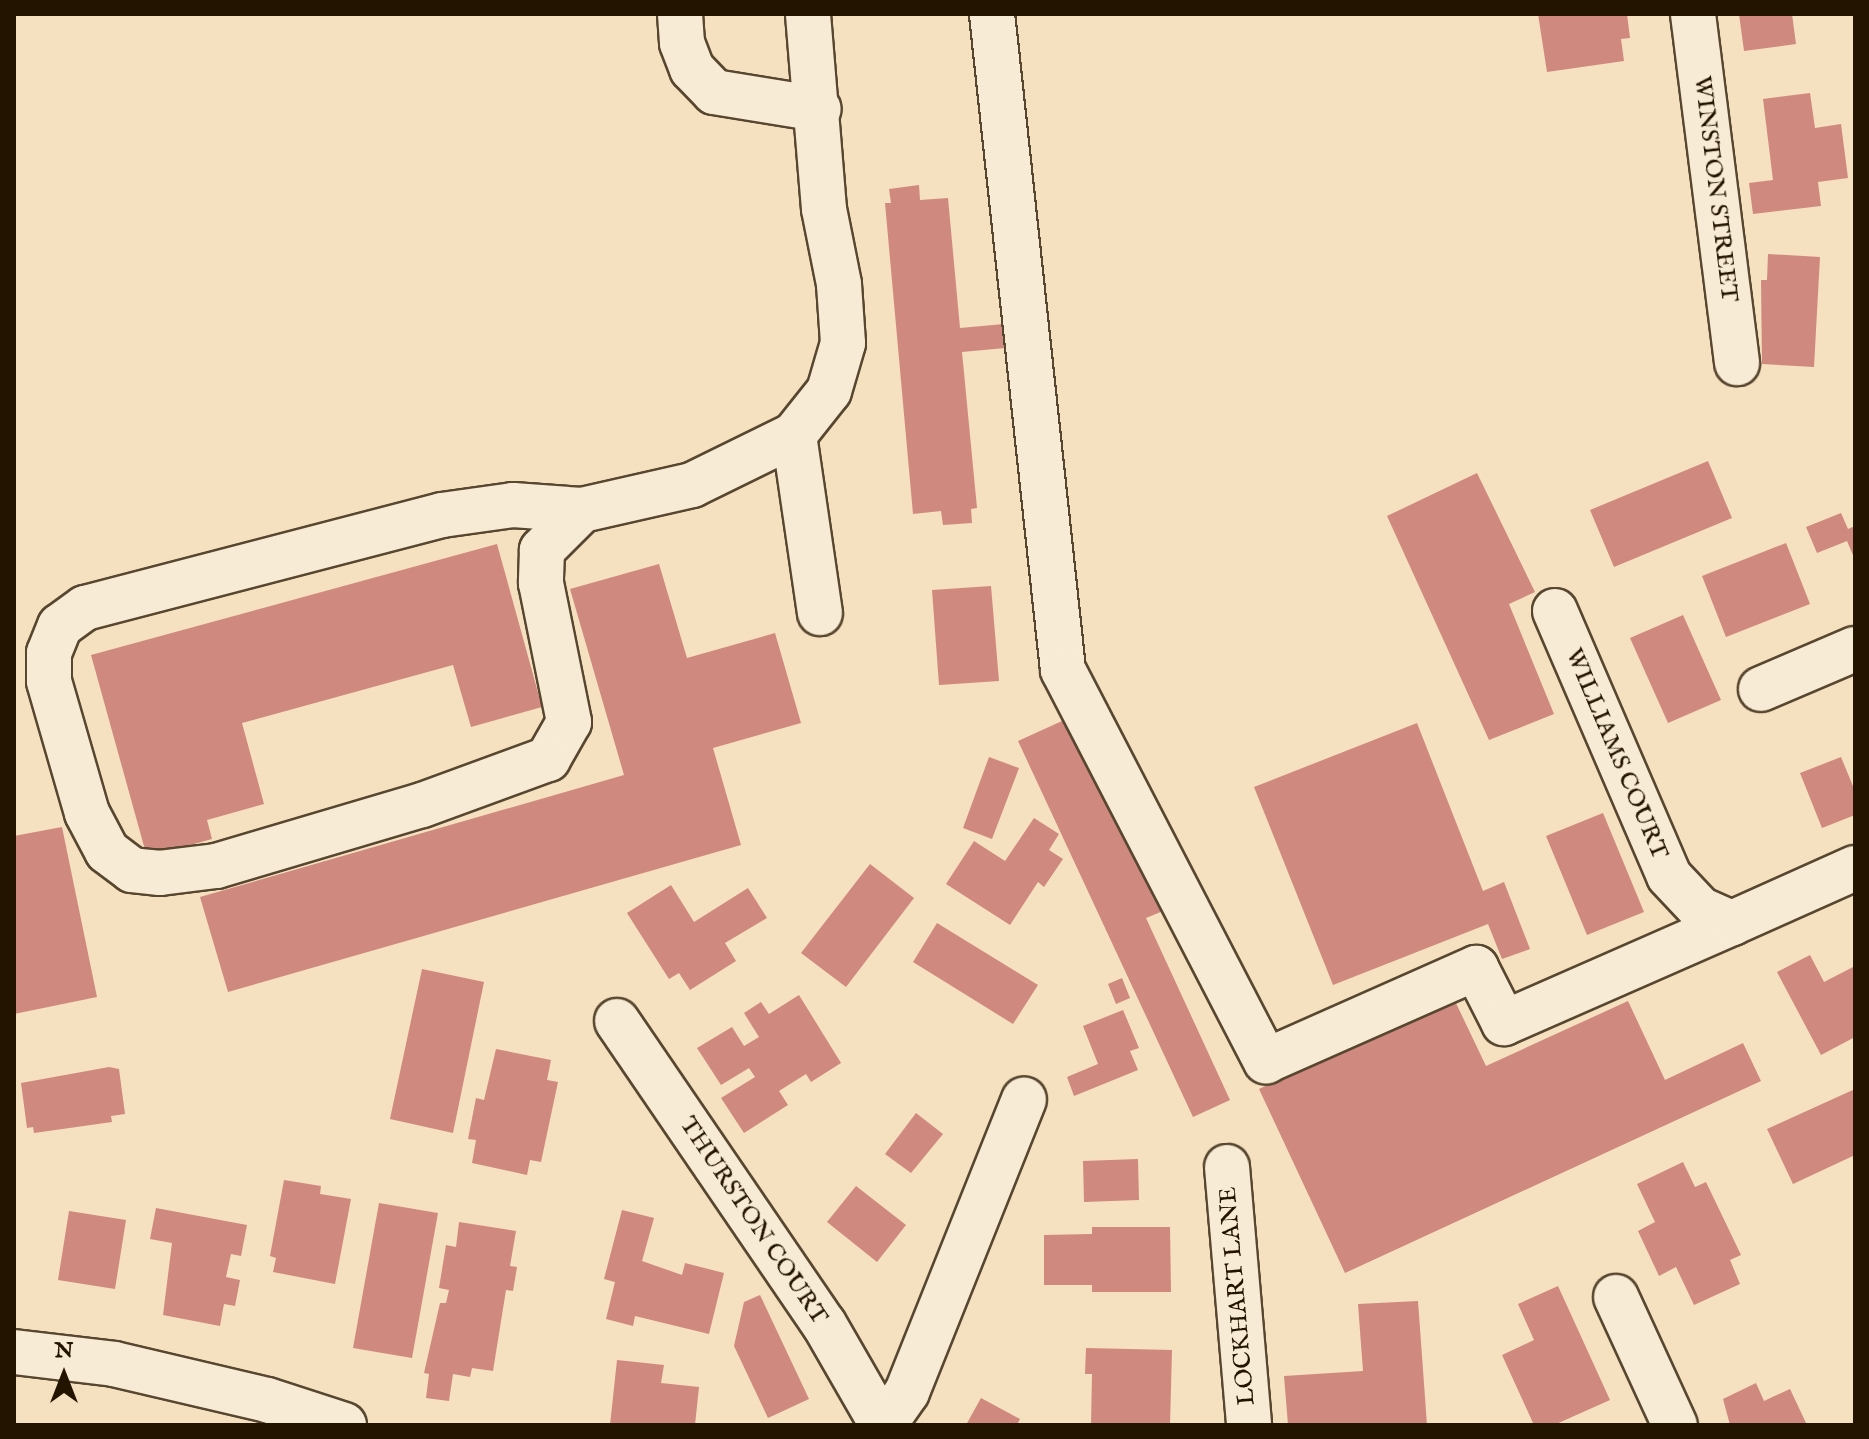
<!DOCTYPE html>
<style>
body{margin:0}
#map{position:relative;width:1869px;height:1439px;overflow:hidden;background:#f5e0bf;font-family:"IM FELL English",serif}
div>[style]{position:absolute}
.building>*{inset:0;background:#cf897f}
.roads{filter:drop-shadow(2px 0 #584730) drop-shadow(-2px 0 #584730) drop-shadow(0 2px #584730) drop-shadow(0 -2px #584730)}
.minor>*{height:44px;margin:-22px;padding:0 22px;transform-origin:22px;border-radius:22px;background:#f8ebd5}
span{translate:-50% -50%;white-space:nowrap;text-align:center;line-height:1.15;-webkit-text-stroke:6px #f8ebd5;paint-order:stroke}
.street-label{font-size:24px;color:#231400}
.frame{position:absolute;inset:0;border:16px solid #231400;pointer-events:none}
.north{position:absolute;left:24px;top:1335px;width:80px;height:80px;-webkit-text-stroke:6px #f8ebd5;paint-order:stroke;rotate:0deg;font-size:22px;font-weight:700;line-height:32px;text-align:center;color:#231400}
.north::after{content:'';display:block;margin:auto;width:28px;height:36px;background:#231400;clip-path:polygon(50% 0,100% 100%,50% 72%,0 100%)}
</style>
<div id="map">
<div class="building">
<i style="clip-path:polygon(1538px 14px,1627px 14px,1630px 38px,1621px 39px,1624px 61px,1547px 72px)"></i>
<i style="clip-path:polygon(1739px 14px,1792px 14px,1796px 44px,1744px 51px)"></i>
<i style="clip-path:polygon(1810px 93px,1815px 128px,1841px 124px,1848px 178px,1818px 182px,1821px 206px,1753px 214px,1749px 183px,1773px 180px,1763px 99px)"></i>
<i style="clip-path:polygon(919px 185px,920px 200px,948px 198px,960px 328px,1004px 324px,1005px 348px,962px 352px,977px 508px,971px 509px,972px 523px,943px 525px,941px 511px,913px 514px,885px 203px,891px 203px,889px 189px)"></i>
<i style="clip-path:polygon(1768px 254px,1820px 257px,1814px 367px,1762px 364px,1761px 280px,1767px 280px)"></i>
<i style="clip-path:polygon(1708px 461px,1732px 518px,1614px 567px,1590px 510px)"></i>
<i style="clip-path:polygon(1477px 473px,1535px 592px,1509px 604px,1554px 714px,1489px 740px,1387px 516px)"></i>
<i style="clip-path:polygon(1841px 513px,1848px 529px,1855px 526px,1855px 560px,1847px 541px,1817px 553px,1806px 527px)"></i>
<i style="clip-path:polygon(1786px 543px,1810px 604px,1726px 637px,1702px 576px)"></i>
<i style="clip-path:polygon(497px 544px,542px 707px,471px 727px,453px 665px,242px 723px,264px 804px,207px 820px,212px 839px,147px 857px,91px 655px)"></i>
<i style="clip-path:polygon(659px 564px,687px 658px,775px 633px,801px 723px,713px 748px,741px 845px,228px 992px,200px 897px,624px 775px,570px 589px)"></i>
<i style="clip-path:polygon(991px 586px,999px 681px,939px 685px,932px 590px)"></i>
<i style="clip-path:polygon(1683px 615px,1721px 700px,1668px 723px,1630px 638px)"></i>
<i style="clip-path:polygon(1073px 716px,1163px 911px,1146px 918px,1230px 1100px,1193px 1117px,1018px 741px)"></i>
<i style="clip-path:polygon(1417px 723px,1483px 891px,1504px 882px,1530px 949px,1502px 959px,1488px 924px,1333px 985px,1254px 787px)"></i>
<i style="clip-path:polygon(989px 757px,1019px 768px,992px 839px,963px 828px)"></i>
<i style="clip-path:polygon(1841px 757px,1855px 791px,1855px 815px,1822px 828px,1800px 773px)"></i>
<i style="clip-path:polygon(1603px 813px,1644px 912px,1587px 935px,1546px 836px)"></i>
<i style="clip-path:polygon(1034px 818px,1059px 834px,1049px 850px,1063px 859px,1044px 887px,1038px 882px,1010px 925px,946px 884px,974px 841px,1005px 861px)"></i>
<i style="clip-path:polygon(62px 827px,97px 997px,14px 1014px,14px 836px)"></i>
<i style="clip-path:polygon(870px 864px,914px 898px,846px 987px,801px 953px)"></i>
<i style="clip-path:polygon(671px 885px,694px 922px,748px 888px,767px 918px,725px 943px,736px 961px,690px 990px,679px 973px,669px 979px,627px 913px)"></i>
<i style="clip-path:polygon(937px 923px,1038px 985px,1013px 1024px,913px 962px)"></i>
<i style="clip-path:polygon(1810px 955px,1824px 982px,1855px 966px,1855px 1037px,1821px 1055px,1777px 972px)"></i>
<i style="clip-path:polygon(422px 969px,484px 982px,453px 1133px,390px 1119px)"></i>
<i style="clip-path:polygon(1122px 978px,1130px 998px,1116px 1004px,1108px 984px)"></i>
<i style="clip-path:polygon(799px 995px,841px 1063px,811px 1082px,806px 1074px,779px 1091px,788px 1105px,744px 1133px,721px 1098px,755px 1077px,749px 1068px,721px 1085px,697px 1048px,732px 1027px,744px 1046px,759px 1037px,744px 1013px,761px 1002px,769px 1014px)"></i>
<i style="clip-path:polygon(1454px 999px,1486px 1066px,1628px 1001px,1665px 1080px,1743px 1043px,1761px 1081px,1345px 1273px,1259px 1089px)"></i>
<i style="clip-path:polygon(1123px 1010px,1139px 1048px,1130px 1051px,1138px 1070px,1074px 1096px,1067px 1077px,1098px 1064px,1083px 1026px)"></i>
<i style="clip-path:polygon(496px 1049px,551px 1060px,547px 1080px,558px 1082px,541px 1162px,530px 1160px,527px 1175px,472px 1163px,476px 1140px,468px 1139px,476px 1098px,484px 1100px)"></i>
<i style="clip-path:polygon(109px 1067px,119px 1069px,125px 1114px,111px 1116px,112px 1122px,34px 1133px,33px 1127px,27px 1128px,21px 1083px)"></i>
<i style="clip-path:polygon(1855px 1089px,1855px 1155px,1793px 1184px,1767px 1129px)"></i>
<i style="clip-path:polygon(916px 1113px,943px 1134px,911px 1173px,885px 1154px)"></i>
<i style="clip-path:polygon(1138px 1159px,1139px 1200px,1084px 1202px,1083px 1161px)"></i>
<i style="clip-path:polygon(1683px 1162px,1695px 1187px,1706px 1182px,1741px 1255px,1730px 1260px,1740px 1284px,1694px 1305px,1676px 1267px,1659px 1276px,1638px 1231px,1655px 1222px,1637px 1184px)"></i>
<i style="clip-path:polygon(284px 1180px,321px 1186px,320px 1194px,351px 1199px,335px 1284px,273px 1272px,276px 1258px,270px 1256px)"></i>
<i style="clip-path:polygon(856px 1186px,906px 1225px,877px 1262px,827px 1222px)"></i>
<i style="clip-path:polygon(379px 1203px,438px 1213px,412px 1358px,353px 1348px)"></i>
<i style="clip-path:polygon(156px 1208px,247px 1225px,241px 1256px,231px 1254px,226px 1277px,240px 1280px,235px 1306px,224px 1304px,220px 1326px,163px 1315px,172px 1243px,150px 1239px)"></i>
<i style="clip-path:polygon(622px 1210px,654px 1218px,642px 1261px,682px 1275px,685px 1263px,724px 1273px,709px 1334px,635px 1316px,633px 1326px,606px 1319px,615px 1282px,604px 1279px)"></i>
<i style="clip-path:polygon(69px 1211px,126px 1220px,115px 1289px,58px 1280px)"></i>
<i style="clip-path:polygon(459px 1222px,516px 1231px,510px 1266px,517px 1267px,513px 1291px,506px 1290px,493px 1371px,472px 1368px,470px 1377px,453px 1374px,449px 1401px,426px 1398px,429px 1374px,424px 1373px,440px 1303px,446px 1303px,449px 1290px,439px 1288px,446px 1245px,456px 1247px)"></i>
<i style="clip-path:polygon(1092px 1227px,1170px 1227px,1171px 1292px,1092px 1292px,1092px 1285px,1044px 1285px,1044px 1235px,1092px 1234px)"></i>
<i style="clip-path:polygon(1558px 1286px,1610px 1400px,1554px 1425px,1534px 1425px,1502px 1355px,1534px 1340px,1518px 1304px)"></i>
<i style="clip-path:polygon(760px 1295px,809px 1399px,768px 1418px,734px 1346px,744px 1302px)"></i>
<i style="clip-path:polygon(1418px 1301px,1427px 1425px,1288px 1425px,1284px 1376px,1363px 1371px,1358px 1304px)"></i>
<i style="clip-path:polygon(1086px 1348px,1172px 1350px,1170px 1425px,1091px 1425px,1092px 1374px,1085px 1374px)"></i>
<i style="clip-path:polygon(617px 1360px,664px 1365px,661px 1383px,699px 1387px,695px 1425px,610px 1425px)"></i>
<i style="clip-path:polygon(1756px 1383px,1764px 1401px,1790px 1389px,1807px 1425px,1730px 1425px,1723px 1399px)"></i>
<i style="clip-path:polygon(981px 1398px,1020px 1419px,1017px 1425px,966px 1425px)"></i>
</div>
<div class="roads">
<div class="minor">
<i style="left:680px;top:14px;width:29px;rotate:86deg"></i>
<i style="left:682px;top:43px;width:28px;rotate:69deg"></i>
<i style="left:692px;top:69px;width:32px;rotate:46deg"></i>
<i style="left:714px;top:92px;width:106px;rotate:9.2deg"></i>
<i style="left:992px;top:14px;width:660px;rotate:83.82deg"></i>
<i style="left:1063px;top:670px;width:441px;rotate:62.6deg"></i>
<i style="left:1266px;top:1061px;width:230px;rotate:-23.9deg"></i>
<i style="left:1476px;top:968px;width:62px;rotate:63deg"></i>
<i style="left:1504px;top:1023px;width:249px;rotate:-23.7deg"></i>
<i style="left:1693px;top:14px;width:352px;rotate:82.8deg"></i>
<i style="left:794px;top:435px;width:180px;rotate:81.7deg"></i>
<i style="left:582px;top:510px;width:57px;rotate:135deg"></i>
<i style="left:542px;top:550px;width:33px;rotate:92deg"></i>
<i style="left:541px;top:583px;width:142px;rotate:78.6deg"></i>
<i style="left:569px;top:722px;width:43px;rotate:119.6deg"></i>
<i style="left:548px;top:759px;width:134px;rotate:159.9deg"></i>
<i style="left:422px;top:805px;width:215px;rotate:163.5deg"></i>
<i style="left:216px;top:866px;width:56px;rotate:172.9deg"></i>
<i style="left:160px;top:873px;width:28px;rotate:-174deg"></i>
<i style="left:132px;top:870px;width:31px;rotate:-143deg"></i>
<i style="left:107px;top:851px;width:43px;rotate:-117.8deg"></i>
<i style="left:87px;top:813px;width:137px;rotate:-106.1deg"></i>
<i style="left:49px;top:681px;width:28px;rotate:-90deg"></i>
<i style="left:49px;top:653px;width:29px;rotate:-68deg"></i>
<i style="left:60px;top:626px;width:31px;rotate:-36deg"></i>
<i style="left:85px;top:608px;width:369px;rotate:-14.6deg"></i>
<i style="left:442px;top:515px;width:72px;rotate:-8deg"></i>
<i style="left:513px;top:505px;width:69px;rotate:4.1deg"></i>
<i style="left:582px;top:510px;width:113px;rotate:-12.8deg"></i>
<i style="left:692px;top:485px;width:114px;rotate:-26.1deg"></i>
<i style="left:794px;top:435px;width:56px;rotate:-51.5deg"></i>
<i style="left:829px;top:391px;width:50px;rotate:-73.7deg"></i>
<i style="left:843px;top:343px;width:59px;rotate:-93.9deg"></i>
<i style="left:839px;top:284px;width:76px;rotate:-101.3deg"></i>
<i style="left:824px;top:209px;width:196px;rotate:-94.7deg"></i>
<i style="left:1555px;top:611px;width:288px;rotate:66.7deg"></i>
<i style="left:1669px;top:876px;width:45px;rotate:46.8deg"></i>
<i style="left:1700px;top:909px;width:35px;rotate:24deg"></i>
<i style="left:1732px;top:923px;width:135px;rotate:-24.1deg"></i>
<i style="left:1761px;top:689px;width:102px;rotate:-23.1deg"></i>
<i style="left:617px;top:1021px;width:367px;rotate:55.7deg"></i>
<i style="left:824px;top:1324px;width:116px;rotate:60.1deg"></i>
<i style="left:1227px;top:1167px;width:259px;rotate:85.1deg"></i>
<i style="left:1616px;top:1297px;width:141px;rotate:65.3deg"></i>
<i style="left:14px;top:1352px;width:101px;rotate:6.8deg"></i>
<i style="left:114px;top:1364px;width:157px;rotate:13.2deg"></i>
<i style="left:267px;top:1400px;width:81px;rotate:18deg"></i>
<i style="left:884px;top:1425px;width:40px;rotate:-55.1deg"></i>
<i style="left:907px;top:1392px;width:315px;rotate:-68.2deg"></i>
</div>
</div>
<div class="street-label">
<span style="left:1715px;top:189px;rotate:83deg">WINSTON STREET</span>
<span style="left:1616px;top:754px;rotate:67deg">WILLIAMS COURT</span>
<span style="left:753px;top:1221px;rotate:56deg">THURSTON COURT</span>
<span style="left:1238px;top:1296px;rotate:-95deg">LOCKHART LANE</span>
</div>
<div class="frame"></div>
<div class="north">N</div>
</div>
